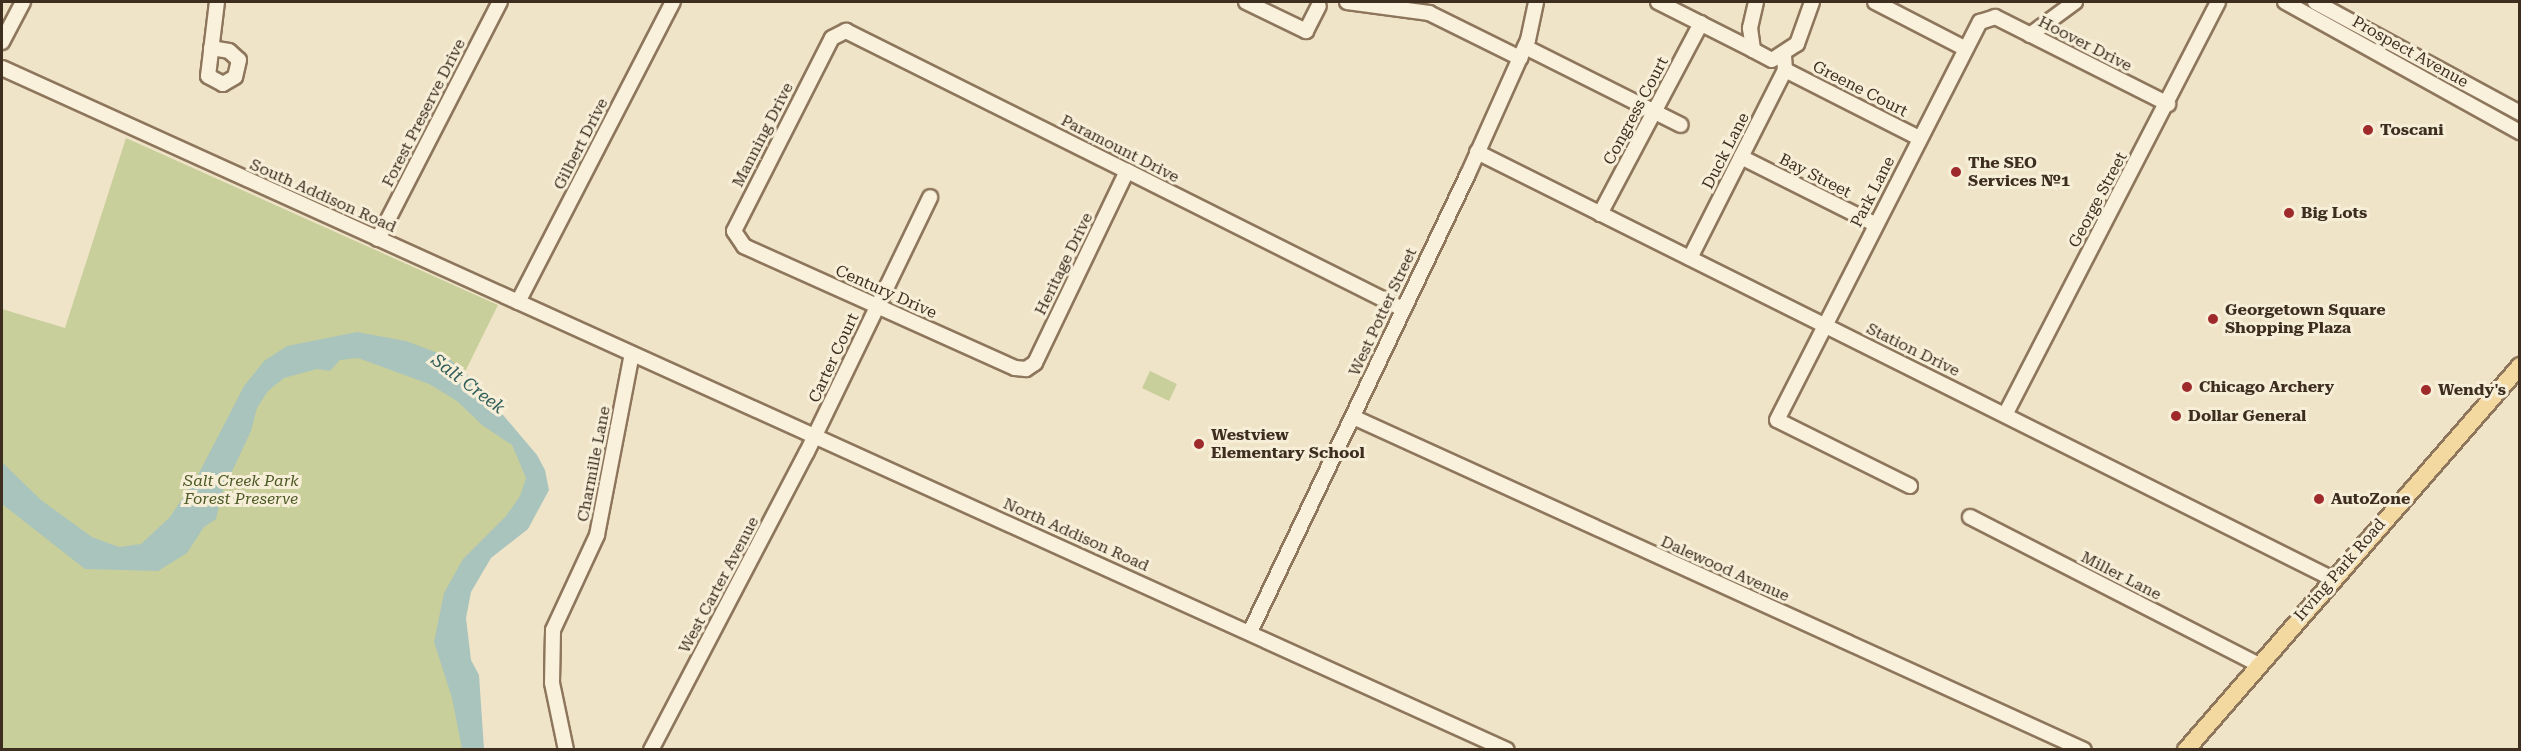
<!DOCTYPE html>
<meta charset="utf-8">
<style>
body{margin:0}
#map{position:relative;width:2521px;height:751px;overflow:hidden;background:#f0e4c8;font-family:"Roboto Serif",serif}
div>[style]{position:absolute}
.green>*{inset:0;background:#c9cf9b}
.water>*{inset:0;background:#a9c4bc}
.roads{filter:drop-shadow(2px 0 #8d765c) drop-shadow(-2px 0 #8d765c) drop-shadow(0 2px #8d765c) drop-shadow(0 -2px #8d765c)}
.minor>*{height:14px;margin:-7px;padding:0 7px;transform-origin:7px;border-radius:7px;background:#faf1dc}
.major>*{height:16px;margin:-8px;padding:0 8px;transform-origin:8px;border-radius:8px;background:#f3d9a0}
.dots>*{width:16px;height:16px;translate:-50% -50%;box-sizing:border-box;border:3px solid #f7eed8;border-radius:50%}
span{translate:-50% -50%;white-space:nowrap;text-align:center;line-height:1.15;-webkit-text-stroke:6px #f7eed8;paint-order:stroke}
.street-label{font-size:16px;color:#3d2e20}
.poi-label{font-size:16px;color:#3d2e20;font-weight:700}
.left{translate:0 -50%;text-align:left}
.park-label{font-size:16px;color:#4d5a26;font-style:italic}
.water-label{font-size:18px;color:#2f5d5a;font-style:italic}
.frame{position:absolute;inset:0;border:3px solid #3d2e20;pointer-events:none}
</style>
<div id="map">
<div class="green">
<i style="clip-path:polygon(126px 138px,498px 305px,458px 386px,528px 454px,531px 498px,458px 589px,476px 749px,2px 749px,2px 309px,65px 328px)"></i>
<i style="clip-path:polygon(1150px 371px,1177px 384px,1169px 401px,1142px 388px)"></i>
</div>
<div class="water">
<i style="clip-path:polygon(357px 332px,406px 341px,446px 356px,476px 383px,537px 455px,545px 470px,549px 490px,528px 529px,491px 558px,471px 592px,466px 618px,471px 660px,479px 675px,484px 749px,462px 749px,452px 698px,434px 642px,444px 593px,463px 559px,506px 516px,520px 496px,526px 478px,512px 445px,482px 425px,457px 401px,429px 384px,358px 358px,340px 360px,330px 371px,317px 369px,284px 378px,268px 391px,257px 408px,251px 431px,222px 493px,216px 519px,204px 527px,187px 553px,158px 571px,85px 569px,2px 504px,2px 462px,41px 500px,92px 537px,119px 547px,141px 544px,170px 517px,198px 475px,244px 386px,264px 361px,287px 346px)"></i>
</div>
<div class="roads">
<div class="minor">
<i style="left:1246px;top:2px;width:67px;rotate:25.8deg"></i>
<i style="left:1306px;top:31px;width:28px;rotate:-63deg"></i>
<i style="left:1347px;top:2px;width:83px;rotate:7.6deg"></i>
<i style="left:1429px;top:13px;width:102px;rotate:26.3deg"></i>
<i style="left:1658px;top:2px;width:106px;rotate:26.8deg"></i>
<i style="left:1756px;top:2px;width:27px;rotate:103deg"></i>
<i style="left:1750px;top:28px;width:22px;rotate:82deg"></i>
<i style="left:1753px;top:50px;width:21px;rotate:28deg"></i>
<i style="left:1772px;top:60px;width:30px;rotate:-33deg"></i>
<i style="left:1797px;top:44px;width:45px;rotate:-70.3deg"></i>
<i style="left:1875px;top:2px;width:102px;rotate:27.3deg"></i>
<i style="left:2285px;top:2px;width:269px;rotate:29deg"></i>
<i style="left:2315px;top:2px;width:233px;rotate:28.4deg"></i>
<i style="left:2030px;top:35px;width:56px;rotate:-36.3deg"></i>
<i style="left:2px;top:42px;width:45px;rotate:-62.3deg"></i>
<i style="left:1525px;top:47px;width:174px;rotate:26.6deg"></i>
<i style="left:211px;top:48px;width:18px;rotate:9deg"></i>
<i style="left:229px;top:51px;width:13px;rotate:42deg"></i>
<i style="left:239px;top:60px;width:17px;rotate:103deg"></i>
<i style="left:235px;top:77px;width:14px;rotate:150deg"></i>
<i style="left:223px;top:84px;width:17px;rotate:-152deg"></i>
<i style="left:208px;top:76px;width:75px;rotate:-83.1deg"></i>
<i style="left:2px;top:68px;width:1652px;rotate:24.38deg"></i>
<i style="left:1785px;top:70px;width:150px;rotate:26.9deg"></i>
<i style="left:1477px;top:152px;width:957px;rotate:26.51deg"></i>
<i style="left:1741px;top:157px;width:150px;rotate:26.6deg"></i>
<i style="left:1127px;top:171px;width:213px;rotate:115.6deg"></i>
<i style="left:1035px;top:363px;width:11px;rotate:146deg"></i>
<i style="left:1026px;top:369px;width:11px;rotate:-175deg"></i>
<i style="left:1015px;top:368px;width:297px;rotate:-155.8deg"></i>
<i style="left:744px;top:246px;width:18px;rotate:-124deg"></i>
<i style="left:734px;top:231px;width:216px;rotate:-63.1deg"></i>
<i style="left:832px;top:38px;width:16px;rotate:-27deg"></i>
<i style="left:846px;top:31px;width:314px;rotate:26.5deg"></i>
<i style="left:1127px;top:171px;width:309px;rotate:26.6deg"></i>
<i style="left:1600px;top:214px;width:216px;rotate:-62.1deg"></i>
<i style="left:378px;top:239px;width:267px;rotate:-62.8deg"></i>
<i style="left:1690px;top:258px;width:211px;rotate:-63.2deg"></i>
<i style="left:1785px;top:70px;width:14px;rotate:-94deg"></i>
<i style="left:518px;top:302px;width:338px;rotate:-62.7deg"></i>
<i style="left:2006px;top:413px;width:462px;rotate:-62.7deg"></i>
<i style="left:1353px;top:417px;width:803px;rotate:24.49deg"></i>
<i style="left:1910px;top:486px;width:148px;rotate:-153.6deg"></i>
<i style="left:1777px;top:420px;width:447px;rotate:-63deg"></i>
<i style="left:1980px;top:22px;width:16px;rotate:-18deg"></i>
<i style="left:1995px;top:17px;width:194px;rotate:26.7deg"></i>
<i style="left:1970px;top:517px;width:322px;rotate:27.1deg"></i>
<i style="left:1250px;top:632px;width:507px;rotate:-64.55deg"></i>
<i style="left:1468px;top:174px;width:147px;rotate:-65.9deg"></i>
<i style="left:1528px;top:40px;width:39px;rotate:-78deg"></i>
<i style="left:566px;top:750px;width:68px;rotate:-101.8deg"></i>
<i style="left:552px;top:683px;width:53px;rotate:-88.9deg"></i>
<i style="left:553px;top:630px;width:105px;rotate:-65.1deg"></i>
<i style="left:597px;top:535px;width:184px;rotate:-79.1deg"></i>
<i style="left:651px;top:750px;width:336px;rotate:-62.4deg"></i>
<i style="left:807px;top:452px;width:283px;rotate:-64.2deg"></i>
</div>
<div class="major">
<i style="left:2186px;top:750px;width:509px;rotate:-48.98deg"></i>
</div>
</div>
<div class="dots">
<i style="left:2368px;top:130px;background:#9e2a2b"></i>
<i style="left:1956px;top:172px;background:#9e2a2b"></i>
<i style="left:2289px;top:213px;background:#9e2a2b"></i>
<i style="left:2213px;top:319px;background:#9e2a2b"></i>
<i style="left:2187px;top:387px;background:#9e2a2b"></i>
<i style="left:2426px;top:390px;background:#9e2a2b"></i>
<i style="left:2176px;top:416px;background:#9e2a2b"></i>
<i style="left:1199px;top:444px;background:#9e2a2b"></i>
<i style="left:2319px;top:499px;background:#9e2a2b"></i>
</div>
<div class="street-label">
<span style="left:2085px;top:44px;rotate:27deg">Hoover Drive</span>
<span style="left:2410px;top:52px;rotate:29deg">Prospect Avenue</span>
<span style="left:1860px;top:89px;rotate:27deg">Greene Court</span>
<span style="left:1636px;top:111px;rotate:-62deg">Congress Court</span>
<span style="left:424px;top:113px;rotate:-63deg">Forest Preserve Drive</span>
<span style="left:763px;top:135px;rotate:-63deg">Manning Drive</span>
<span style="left:581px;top:144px;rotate:-63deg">Gilbert Drive</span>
<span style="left:1120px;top:149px;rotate:27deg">Paramount Drive</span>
<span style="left:1726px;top:151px;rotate:-63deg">Duck Lane</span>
<span style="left:1815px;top:176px;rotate:27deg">Bay Street</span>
<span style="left:1873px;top:192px;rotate:-63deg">Park Lane</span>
<span style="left:323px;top:196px;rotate:24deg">South Addison Road</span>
<span style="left:2098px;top:200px;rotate:-62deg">George Street</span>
<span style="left:1064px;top:264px;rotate:-64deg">Heritage Drive</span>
<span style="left:886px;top:292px;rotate:24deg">Century Drive</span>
<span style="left:1383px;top:312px;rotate:-65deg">West Potter Street</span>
<span style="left:1913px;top:350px;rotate:26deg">Station Drive</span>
<span style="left:834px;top:358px;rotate:-65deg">Carter Court</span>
<span style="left:594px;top:464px;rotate:-79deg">Charmille Lane</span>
<span style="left:1076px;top:535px;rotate:24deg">North Addison Road</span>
<span style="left:1725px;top:569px;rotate:24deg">Dalewood Avenue</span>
<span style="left:2340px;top:570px;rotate:-49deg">Irving Park Road</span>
<span style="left:2121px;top:576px;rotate:27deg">Miller Lane</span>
<span style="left:719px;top:585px;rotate:-62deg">West Carter Avenue</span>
</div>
<div class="poi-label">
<span class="left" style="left:2380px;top:130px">Toscani</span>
<span class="left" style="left:1968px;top:172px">The SEO<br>Services №1</span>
<span class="left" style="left:2301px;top:213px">Big Lots</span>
<span class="left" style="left:2225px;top:319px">Georgetown Square<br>Shopping Plaza</span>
<span class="left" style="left:2199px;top:387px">Chicago Archery</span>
<span class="left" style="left:2438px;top:390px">Wendy's</span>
<span class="left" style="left:2188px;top:416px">Dollar General</span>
<span class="left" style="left:1211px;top:444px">Westview<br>Elementary School</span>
<span class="left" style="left:2331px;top:499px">AutoZone</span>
</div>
<div class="park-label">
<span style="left:241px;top:490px">Salt Creek Park<br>Forest Preserve</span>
</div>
<div class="water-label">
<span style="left:468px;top:384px;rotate:37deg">Salt Creek</span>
</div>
<div class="frame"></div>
</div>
